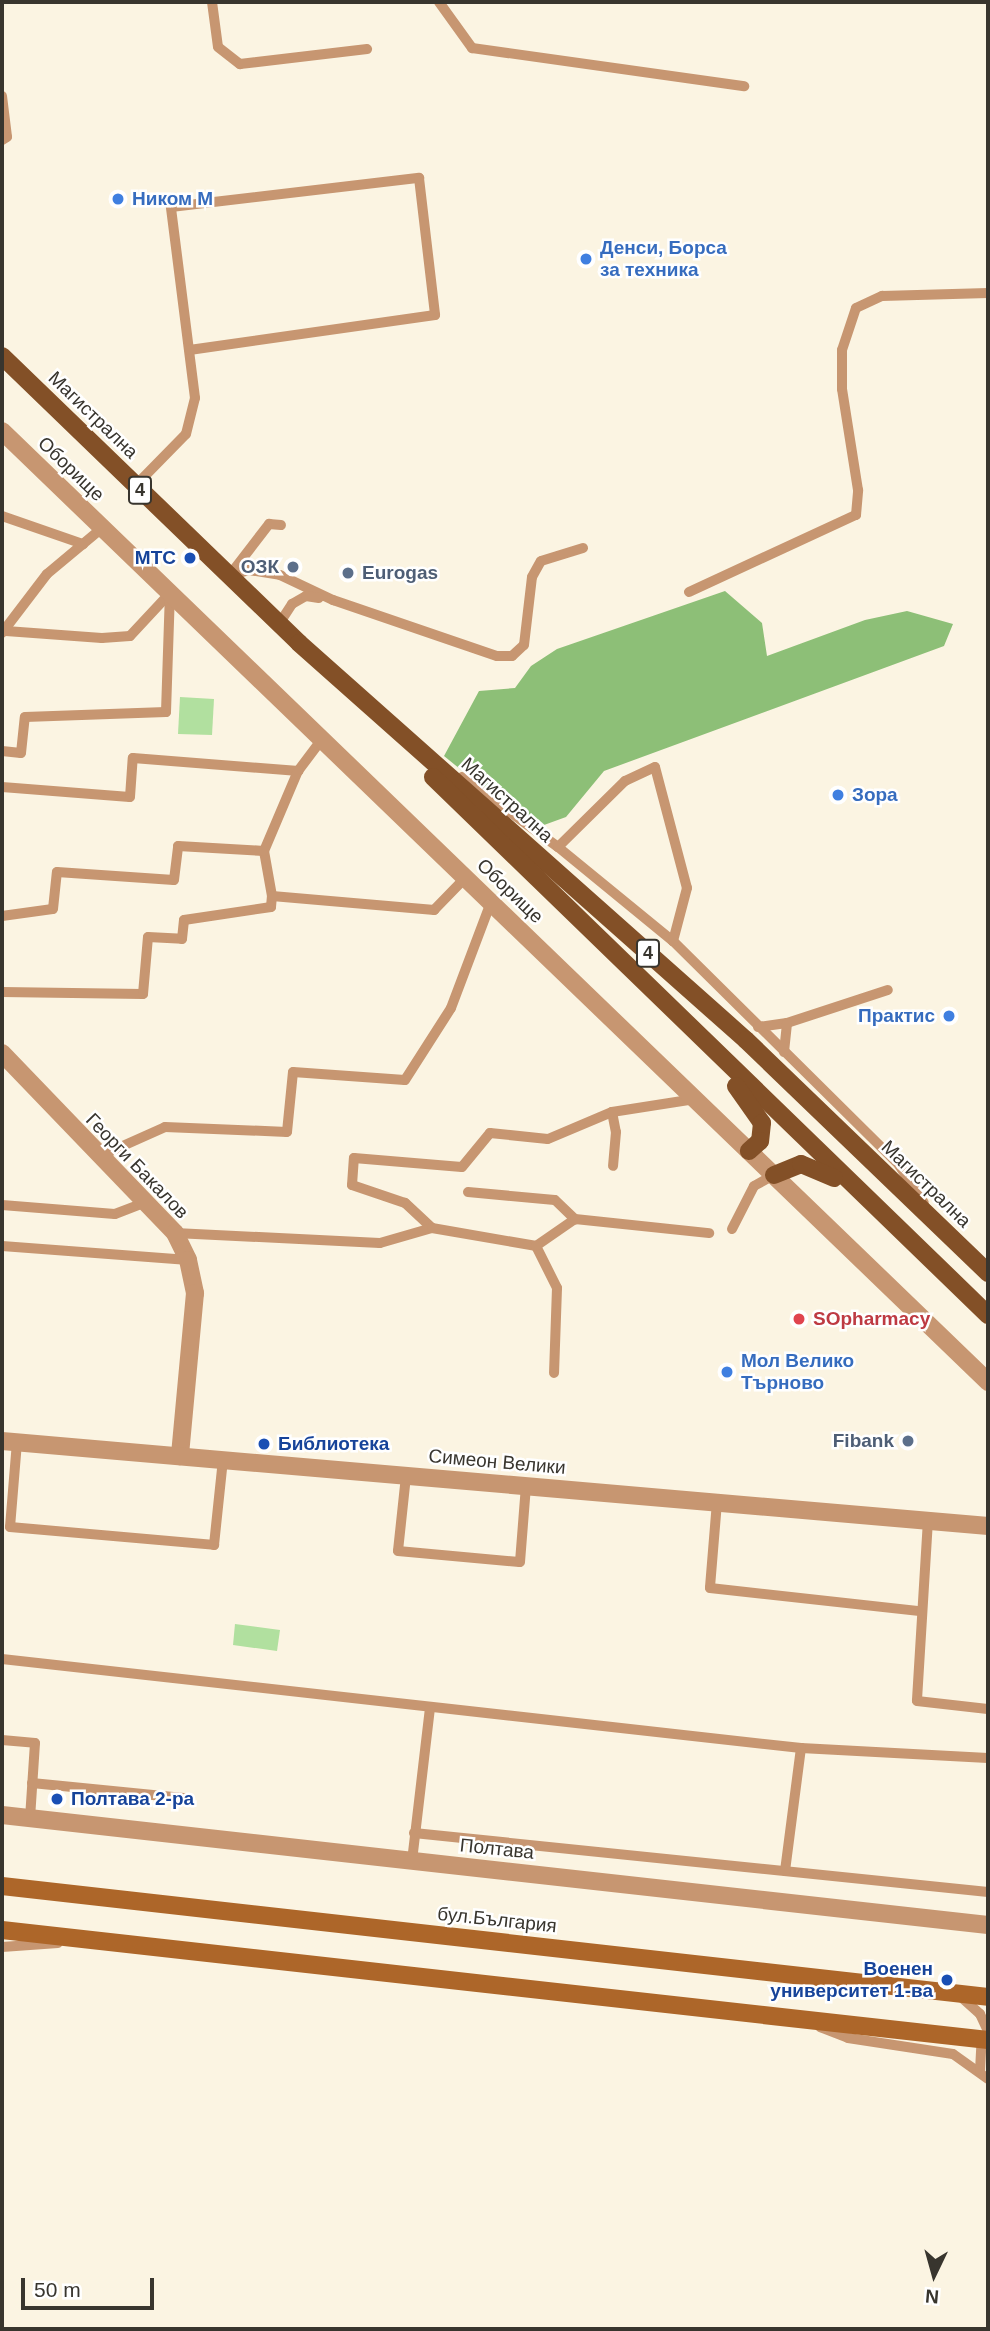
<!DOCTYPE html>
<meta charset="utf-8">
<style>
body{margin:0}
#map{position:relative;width:990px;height:2331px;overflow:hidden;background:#fbf4e2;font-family:Helvetica,sans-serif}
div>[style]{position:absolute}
.green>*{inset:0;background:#b1e09f}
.forest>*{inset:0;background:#8dbf77}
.service>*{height:10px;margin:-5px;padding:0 5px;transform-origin:5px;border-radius:5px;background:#c79671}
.minor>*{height:18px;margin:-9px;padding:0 9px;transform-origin:9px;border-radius:9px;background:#c79671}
.tertiary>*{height:18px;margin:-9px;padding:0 9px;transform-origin:9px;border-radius:9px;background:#c79671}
.secondary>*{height:18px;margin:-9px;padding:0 9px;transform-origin:9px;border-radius:9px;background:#ad6629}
.primary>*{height:18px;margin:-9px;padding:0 9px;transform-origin:9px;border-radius:9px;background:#835027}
.dots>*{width:19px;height:19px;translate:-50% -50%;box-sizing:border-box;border:4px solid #fff;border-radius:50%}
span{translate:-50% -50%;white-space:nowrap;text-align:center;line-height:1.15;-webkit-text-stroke:5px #fff;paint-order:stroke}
.shield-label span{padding:2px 5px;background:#fff;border:2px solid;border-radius:5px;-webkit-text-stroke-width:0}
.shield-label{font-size:18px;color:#38352e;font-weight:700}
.shop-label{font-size:19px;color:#366cbe;font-weight:700}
.left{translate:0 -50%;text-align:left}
.right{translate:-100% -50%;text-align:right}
.street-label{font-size:19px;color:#38352e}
.transit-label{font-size:19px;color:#164399;font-weight:700}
.service-label{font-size:19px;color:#4e5e75;font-weight:700}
.health-label{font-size:19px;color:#be3a42;font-weight:700}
.frame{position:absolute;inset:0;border:4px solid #38352e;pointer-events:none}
.north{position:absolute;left:899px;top:2240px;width:70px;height:70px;-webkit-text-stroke:5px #fff;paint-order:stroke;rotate:185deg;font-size:19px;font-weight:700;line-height:28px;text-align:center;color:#38352e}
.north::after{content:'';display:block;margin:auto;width:24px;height:32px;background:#38352e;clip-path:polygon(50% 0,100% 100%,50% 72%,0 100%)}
.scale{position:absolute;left:21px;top:2278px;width:133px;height:32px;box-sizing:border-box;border:4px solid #38352e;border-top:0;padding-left:9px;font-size:21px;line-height:24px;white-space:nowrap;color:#38352e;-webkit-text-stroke:5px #fff;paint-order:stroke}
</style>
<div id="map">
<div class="green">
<i style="clip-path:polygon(180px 697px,214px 699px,212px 735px,178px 734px)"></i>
<i style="clip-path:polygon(235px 1624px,280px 1630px,277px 1651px,233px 1645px)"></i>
</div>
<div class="forest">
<i style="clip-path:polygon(725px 591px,762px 623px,767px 656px,865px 620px,907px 611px,953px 624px,944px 646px,604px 771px,566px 817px,544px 825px,524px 821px,444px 756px,479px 691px,515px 688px,531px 666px,557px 649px)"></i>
</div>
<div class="service">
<i style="left:212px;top:2px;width:45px;rotate:82.4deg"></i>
<i style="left:218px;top:47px;width:28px;rotate:38deg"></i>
<i style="left:240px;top:64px;width:128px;rotate:-6.7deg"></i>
<i style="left:439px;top:2px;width:57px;rotate:54.3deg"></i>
<i style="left:472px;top:48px;width:275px;rotate:8deg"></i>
<i style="left:2px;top:96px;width:41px;rotate:83deg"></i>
<i style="left:7px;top:137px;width:6px;rotate:149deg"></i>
<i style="left:136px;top:485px;width:71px;rotate:-45.6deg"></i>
<i style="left:186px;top:434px;width:37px;rotate:-76deg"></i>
<i style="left:195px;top:398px;width:193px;rotate:-97.2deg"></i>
<i style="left:171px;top:207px;width:250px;rotate:-6.7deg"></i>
<i style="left:419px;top:178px;width:138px;rotate:83.3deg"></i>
<i style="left:435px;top:315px;width:248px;rotate:171.9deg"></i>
<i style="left:2px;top:516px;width:86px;rotate:19.1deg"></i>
<i style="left:229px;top:576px;width:21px;rotate:-17deg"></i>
<i style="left:249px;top:570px;width:31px;rotate:9deg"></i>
<i style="left:280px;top:575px;width:59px;rotate:25.3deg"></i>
<i style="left:333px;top:600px;width:173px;rotate:18.9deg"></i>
<i style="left:497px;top:656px;width:15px"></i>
<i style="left:512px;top:656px;width:16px;rotate:-43deg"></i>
<i style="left:524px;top:645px;width:68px;rotate:-83.3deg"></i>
<i style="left:532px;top:577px;width:18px;rotate:-61deg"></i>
<i style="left:541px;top:561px;width:44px;rotate:-17.2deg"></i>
<i style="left:229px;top:576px;width:66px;rotate:-52.4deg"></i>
<i style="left:269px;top:524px;width:12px;rotate:5deg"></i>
<i style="left:689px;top:592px;width:184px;rotate:-24.8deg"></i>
<i style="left:856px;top:515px;width:25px;rotate:-85deg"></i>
<i style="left:858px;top:490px;width:102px;rotate:-99deg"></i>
<i style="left:842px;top:389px;width:39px;rotate:-90deg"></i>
<i style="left:842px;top:350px;width:44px;rotate:-71.6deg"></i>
<i style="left:856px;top:308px;width:29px;rotate:-25deg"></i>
<i style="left:882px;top:296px;width:106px;rotate:-1.6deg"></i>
<i style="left:279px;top:624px;width:24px;rotate:-57deg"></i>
<i style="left:292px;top:604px;width:16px;rotate:-30deg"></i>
<i style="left:306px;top:596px;width:13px;rotate:9deg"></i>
<i style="left:6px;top:631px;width:96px;rotate:4.2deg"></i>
<i style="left:102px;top:638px;width:28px;rotate:-4deg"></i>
<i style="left:130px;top:636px;width:59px;rotate:-47.1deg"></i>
<i style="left:2px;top:633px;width:74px;rotate:-52.7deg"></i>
<i style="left:47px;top:574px;width:72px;rotate:-39.9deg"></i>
<i style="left:2px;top:751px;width:19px;rotate:6deg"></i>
<i style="left:21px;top:753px;width:36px;rotate:-84deg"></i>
<i style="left:25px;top:717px;width:141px;rotate:-2deg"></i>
<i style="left:166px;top:712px;width:119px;rotate:-88.1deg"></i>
<i style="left:462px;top:777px;width:119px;rotate:36.1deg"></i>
<i style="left:558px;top:847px;width:149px;rotate:39.3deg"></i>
<i style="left:673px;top:941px;width:318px;rotate:44.7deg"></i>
<i style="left:899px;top:1165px;width:45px;rotate:56.7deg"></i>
<i style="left:2px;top:787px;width:128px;rotate:4.5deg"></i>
<i style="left:130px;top:797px;width:39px;rotate:-86deg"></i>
<i style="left:133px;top:758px;width:166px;rotate:4.5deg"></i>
<i style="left:298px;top:771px;width:40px;rotate:-53deg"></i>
<i style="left:558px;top:847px;width:94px;rotate:-44.6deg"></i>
<i style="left:625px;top:781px;width:33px;rotate:-25deg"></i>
<i style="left:655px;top:767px;width:125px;rotate:75.2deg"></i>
<i style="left:687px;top:888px;width:55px;rotate:104.8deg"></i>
<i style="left:264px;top:851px;width:46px;rotate:79.9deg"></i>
<i style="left:2px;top:916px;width:51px;rotate:-7.8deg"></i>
<i style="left:53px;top:909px;width:37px;rotate:-84deg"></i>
<i style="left:57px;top:872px;width:117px;rotate:3.9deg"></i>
<i style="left:174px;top:880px;width:34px;rotate:-83deg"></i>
<i style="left:178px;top:846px;width:86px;rotate:3.3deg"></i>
<i style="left:264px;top:851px;width:87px;rotate:-67deg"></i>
<i style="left:2px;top:992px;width:141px;rotate:0.8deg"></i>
<i style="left:143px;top:994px;width:57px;rotate:-85deg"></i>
<i style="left:148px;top:937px;width:34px;rotate:3deg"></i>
<i style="left:182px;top:939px;width:19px;rotate:-84deg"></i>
<i style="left:184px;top:920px;width:88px;rotate:-8.5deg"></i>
<i style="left:271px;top:907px;width:11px;rotate:-85deg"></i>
<i style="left:272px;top:896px;width:163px;rotate:4.9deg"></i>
<i style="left:434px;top:910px;width:45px;rotate:-45.9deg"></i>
<i style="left:758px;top:1027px;width:29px;rotate:-8deg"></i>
<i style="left:787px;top:1023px;width:106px;rotate:-18.1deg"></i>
<i style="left:784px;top:1052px;width:29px;rotate:-84deg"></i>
<i style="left:612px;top:1112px;width:20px;rotate:79deg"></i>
<i style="left:616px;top:1132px;width:34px;rotate:95deg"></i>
<i style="left:98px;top:1157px;width:73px;rotate:-24.1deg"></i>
<i style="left:165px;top:1127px;width:122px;rotate:2.3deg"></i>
<i style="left:287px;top:1132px;width:60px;rotate:-84.3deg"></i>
<i style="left:293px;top:1072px;width:112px;rotate:4.1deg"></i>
<i style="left:405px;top:1080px;width:85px;rotate:-57.4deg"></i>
<i style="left:451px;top:1008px;width:113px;rotate:-69.3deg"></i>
<i style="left:468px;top:1192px;width:87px;rotate:5.3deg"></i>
<i style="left:555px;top:1200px;width:28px;rotate:44deg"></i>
<i style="left:2px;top:1205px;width:113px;rotate:4.6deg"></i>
<i style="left:115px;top:1214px;width:31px;rotate:-21deg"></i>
<i style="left:432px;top:1228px;width:37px;rotate:-137deg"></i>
<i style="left:405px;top:1203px;width:56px;rotate:-161.2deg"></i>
<i style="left:352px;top:1185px;width:27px;rotate:-86deg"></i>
<i style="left:354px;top:1158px;width:108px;rotate:4.8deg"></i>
<i style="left:462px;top:1167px;width:44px;rotate:-50.5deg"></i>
<i style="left:490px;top:1133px;width:58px;rotate:5.9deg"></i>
<i style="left:548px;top:1139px;width:69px;rotate:-22.9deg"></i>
<i style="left:612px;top:1112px;width:84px;rotate:-8.9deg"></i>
<i style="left:732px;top:1229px;width:48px;rotate:-62.9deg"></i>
<i style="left:754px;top:1186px;width:23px;rotate:-29deg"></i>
<i style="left:175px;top:1233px;width:205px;rotate:2.8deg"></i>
<i style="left:380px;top:1243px;width:54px;rotate:-16.1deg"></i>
<i style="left:432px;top:1228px;width:106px;rotate:9.8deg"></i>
<i style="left:536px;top:1246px;width:47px;rotate:63.4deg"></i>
<i style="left:557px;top:1288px;width:85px;rotate:92deg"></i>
<i style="left:2px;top:1246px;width:187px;rotate:4.3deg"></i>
<i style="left:536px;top:1246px;width:47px;rotate:-34.7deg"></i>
<i style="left:575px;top:1219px;width:135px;rotate:6deg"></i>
<i style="left:17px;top:1442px;width:85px;rotate:94.7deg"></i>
<i style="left:10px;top:1527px;width:205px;rotate:5deg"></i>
<i style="left:214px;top:1545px;width:85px;rotate:-84deg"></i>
<i style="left:406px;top:1476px;width:75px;rotate:96.1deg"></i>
<i style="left:398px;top:1551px;width:122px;rotate:5.2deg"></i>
<i style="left:520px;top:1562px;width:76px;rotate:-85.5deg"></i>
<i style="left:717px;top:1502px;width:86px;rotate:94.7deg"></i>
<i style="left:710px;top:1588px;width:211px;rotate:6.3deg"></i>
<i style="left:928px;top:1520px;width:181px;rotate:93.5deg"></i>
<i style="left:917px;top:1701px;width:71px;rotate:6.4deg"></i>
<i style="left:2px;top:1659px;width:804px;rotate:6.36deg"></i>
<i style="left:801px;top:1748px;width:187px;rotate:3.1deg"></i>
<i style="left:2px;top:1740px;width:33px;rotate:5deg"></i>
<i style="left:35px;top:1743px;width:75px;rotate:93.8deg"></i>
<i style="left:32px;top:1783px;width:152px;rotate:5.7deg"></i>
<i style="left:414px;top:1833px;width:577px;rotate:5.87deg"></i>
<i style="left:412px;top:1861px;width:155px;rotate:-83.3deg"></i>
<i style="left:785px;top:1871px;width:124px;rotate:-82.6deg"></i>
<i style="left:2px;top:1947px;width:56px;rotate:-4.1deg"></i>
<i style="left:960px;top:1996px;width:27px;rotate:42deg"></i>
<i style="left:980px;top:2014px;width:19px;rotate:65deg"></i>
<i style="left:820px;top:2027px;width:30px;rotate:21deg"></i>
<i style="left:848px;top:2038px;width:106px;rotate:8.7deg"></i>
<i style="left:953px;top:2054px;width:43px;rotate:35.5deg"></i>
<i style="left:980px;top:2071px;width:35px;rotate:-87deg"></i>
</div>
<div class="minor">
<i style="left:2px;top:1053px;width:250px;rotate:46.1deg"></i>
<i style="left:175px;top:1233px;width:30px;rotate:64deg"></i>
<i style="left:188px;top:1260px;width:34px;rotate:78deg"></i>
<i style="left:195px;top:1293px;width:164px;rotate:95.3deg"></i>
<i style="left:2px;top:1441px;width:990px;rotate:4.93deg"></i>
</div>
<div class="tertiary">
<i style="left:2px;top:431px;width:1370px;rotate:43.96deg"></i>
<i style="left:2px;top:1815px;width:992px;rotate:6.37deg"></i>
</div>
<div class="secondary">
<i style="left:2px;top:1886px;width:992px;rotate:6.42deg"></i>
<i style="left:2px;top:1930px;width:992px;rotate:6.37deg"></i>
</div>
<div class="primary">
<i style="left:2px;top:356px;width:413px;rotate:44deg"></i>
<i style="left:299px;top:643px;width:598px;rotate:41.61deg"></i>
<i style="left:746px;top:1040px;width:336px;rotate:43.9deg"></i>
<i style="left:433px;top:777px;width:773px;rotate:44.11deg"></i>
<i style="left:736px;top:1086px;width:45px;rotate:54.9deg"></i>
<i style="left:762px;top:1123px;width:18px;rotate:96deg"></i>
<i style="left:760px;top:1141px;width:15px;rotate:138deg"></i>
<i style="left:774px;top:1175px;width:29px;rotate:-22deg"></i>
<i style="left:801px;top:1164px;width:36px;rotate:23deg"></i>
</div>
<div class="dots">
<i style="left:118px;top:199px;background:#3f7fe0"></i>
<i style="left:586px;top:259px;background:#3f7fe0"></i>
<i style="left:190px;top:558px;background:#1a4fb4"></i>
<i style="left:293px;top:567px;background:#5c6f8a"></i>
<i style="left:348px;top:573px;background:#5c6f8a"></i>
<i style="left:838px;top:795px;background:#3f7fe0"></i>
<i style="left:949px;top:1016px;background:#3f7fe0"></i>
<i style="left:799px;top:1319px;background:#e0444e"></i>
<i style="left:727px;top:1372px;background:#3f7fe0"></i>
<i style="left:908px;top:1441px;background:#5c6f8a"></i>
<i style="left:264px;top:1444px;background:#1a4fb4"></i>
<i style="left:57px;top:1799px;background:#1a4fb4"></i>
<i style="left:947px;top:1980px;background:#1a4fb4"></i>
</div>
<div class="shield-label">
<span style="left:140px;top:490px">4</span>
<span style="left:648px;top:953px">4</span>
</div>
<div class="shop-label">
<span class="left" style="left:132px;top:199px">Ником М</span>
<span class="left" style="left:600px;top:259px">Денси, Борса<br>за техника</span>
<span class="left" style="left:852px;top:795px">Зора</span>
<span class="right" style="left:935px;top:1016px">Практис</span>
<span class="left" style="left:741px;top:1372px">Мол Велико<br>Търново</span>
</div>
<div class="street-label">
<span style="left:93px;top:415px;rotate:44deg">Магистрална</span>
<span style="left:71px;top:469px;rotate:44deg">Оборище</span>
<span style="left:507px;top:800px;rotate:42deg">Магистрална</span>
<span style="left:510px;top:891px;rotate:44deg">Оборище</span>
<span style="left:137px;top:1166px;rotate:46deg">Георги Бакалов</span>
<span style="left:926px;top:1184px;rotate:44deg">Магистрална</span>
<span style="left:497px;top:1462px;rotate:5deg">Симеон Велики</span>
<span style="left:497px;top:1849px;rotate:6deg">Полтава</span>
<span style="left:497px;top:1920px;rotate:6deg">бул.България</span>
</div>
<div class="transit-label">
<span class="right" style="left:176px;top:558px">МТС</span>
<span class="left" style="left:278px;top:1444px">Библиотека</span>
<span class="left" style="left:71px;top:1799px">Полтава 2-ра</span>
<span class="right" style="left:933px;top:1980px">Военен<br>университет 1-ва</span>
</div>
<div class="service-label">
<span class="right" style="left:279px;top:567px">ОЗК</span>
<span class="left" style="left:362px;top:573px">Eurogas</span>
<span class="right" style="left:894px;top:1441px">Fibank</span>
</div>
<div class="health-label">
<span class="left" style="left:813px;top:1319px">SOpharmacy</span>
</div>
<div class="frame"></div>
<div class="north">N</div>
<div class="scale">50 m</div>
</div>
